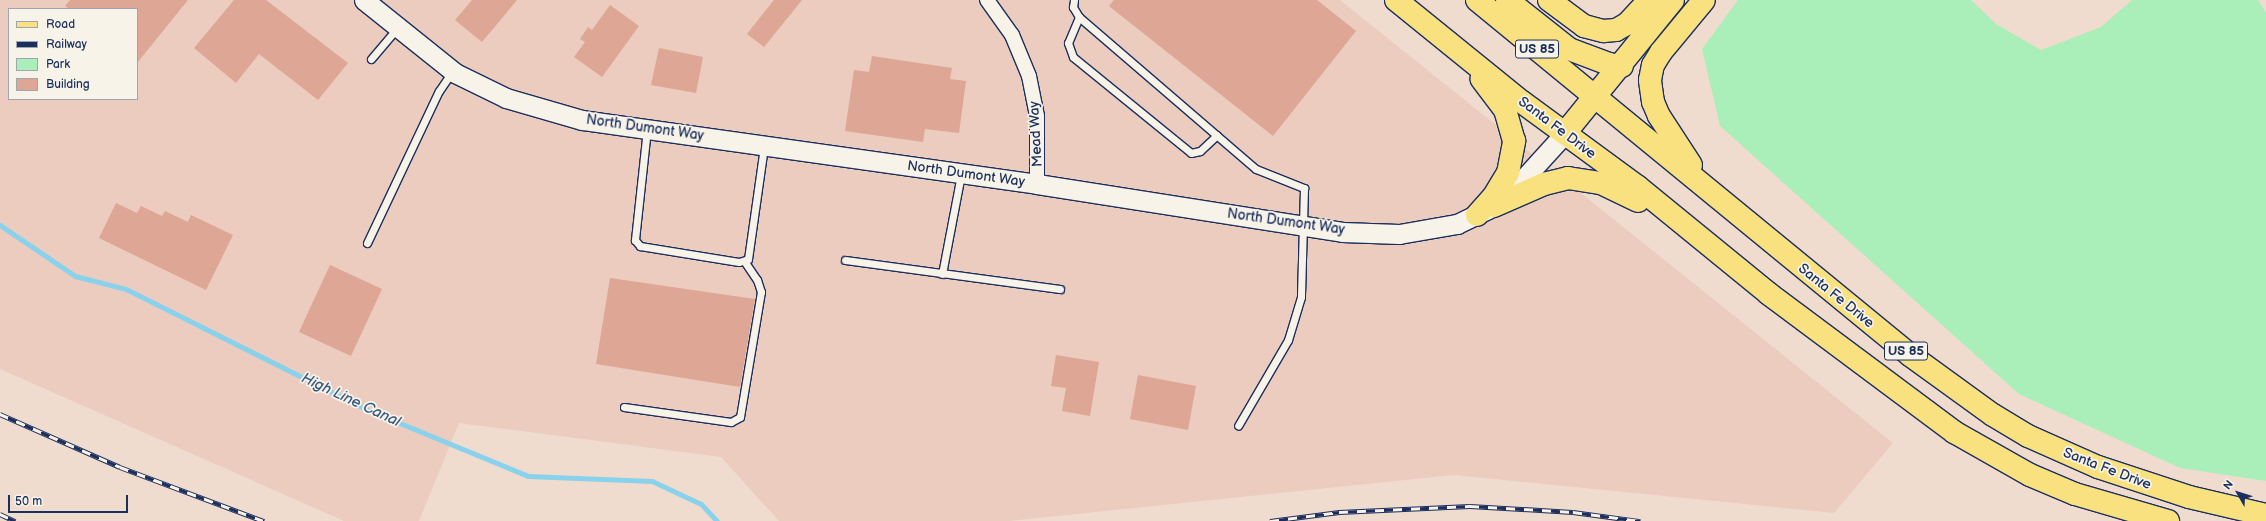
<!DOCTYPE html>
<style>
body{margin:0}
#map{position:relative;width:2266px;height:521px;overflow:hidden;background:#f0dccf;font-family:"Balsamiq Sans",sans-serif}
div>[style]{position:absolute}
.built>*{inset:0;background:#ebccbe}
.green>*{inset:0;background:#aaeeb9}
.stream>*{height:5px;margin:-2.5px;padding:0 2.5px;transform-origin:2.5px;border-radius:2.5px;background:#8ad2ec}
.building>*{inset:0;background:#dea695}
.roads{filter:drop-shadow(1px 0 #1b2f5e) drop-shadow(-1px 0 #1b2f5e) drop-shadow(0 1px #1b2f5e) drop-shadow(0 -1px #1b2f5e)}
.lane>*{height:7px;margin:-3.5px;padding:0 3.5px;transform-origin:3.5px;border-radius:3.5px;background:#f7f3e8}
.street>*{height:14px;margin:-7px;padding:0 7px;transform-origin:7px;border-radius:7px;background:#f7f3e8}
.secondary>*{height:19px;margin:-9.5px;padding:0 9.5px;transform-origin:9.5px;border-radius:9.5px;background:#f7f3e8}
.primary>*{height:22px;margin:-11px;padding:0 11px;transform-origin:11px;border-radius:11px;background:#fae180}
.highway>*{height:22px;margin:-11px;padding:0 11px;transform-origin:11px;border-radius:11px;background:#fae180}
.rail>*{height:4.5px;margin-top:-2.25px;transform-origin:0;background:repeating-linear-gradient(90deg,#f7f3e8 0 9px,#1b2f5e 0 18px);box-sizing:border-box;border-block:1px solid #1b2f5e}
span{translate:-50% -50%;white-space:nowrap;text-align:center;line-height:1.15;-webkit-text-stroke:3.5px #f7f3e8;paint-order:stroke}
.shield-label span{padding:1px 3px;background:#f7f3e8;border:1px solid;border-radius:3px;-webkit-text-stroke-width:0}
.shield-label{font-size:13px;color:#1b2f5e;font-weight:700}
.street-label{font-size:14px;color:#1b2f5e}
.water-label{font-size:15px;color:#375882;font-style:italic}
.legend{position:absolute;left:8px;top:8px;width:130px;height:92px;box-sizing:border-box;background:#f7f3e8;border:1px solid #9fa5b1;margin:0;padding:5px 7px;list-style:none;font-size:12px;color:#1b2f5e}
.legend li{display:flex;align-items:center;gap:8px;height:20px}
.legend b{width:20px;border:1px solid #9fa5b1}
.north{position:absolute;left:2218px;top:473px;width:40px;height:40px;-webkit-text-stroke:3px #f7f3e8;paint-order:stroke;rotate:309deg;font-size:11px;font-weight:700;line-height:16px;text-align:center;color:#1b2f5e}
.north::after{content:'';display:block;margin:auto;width:14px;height:18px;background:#1b2f5e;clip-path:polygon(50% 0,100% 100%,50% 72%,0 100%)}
.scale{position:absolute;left:8px;top:495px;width:120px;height:18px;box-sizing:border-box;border:2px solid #1b2f5e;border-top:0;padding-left:5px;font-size:12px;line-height:14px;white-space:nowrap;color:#1b2f5e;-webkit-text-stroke:3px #f7f3e8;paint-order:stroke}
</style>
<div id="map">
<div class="built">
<i style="clip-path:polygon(evenodd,0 0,1340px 0,1893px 443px,1834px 513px,1454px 475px,1009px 521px,779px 521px,721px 457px,459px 423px,419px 521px,344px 521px,0 369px,0 0,9px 9px,137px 9px,137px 99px,9px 99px,9px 9px)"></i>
</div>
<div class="green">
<i style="clip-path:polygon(1738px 0,1971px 0,1996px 24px,2041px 50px,2101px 27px,2132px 0,2258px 0,2266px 13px,2266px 481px,2180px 468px,2019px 394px,1720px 126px,1702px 49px)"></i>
</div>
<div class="stream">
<i style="left:0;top:225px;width:91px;rotate:34.2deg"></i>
<i style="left:75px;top:276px;width:53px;rotate:14.3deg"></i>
<i style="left:126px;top:289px;width:271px;rotate:26.6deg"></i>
<i style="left:368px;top:410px;width:173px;rotate:22.4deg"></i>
<i style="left:528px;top:476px;width:124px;rotate:2.3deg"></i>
<i style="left:652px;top:481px;width:54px;rotate:25.1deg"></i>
<i style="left:701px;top:504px;width:23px;rotate:47deg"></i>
</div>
<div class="building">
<i style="clip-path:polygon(70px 0,188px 0,137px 63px,137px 9px,69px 9px,65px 6px)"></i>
<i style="clip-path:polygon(234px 0,266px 0,348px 63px,318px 100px,259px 54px,236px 83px,194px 48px)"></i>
<i style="clip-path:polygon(472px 0,517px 0,482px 42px,455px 20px)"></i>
<i style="clip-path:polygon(774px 0,802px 0,764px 47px,747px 34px)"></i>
<i style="clip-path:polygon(1114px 0,1317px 0,1356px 31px,1273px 136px,1109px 6px)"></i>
<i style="clip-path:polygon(610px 5px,639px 26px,602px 77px,574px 57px,585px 42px,580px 39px,588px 27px,592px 30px)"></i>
<i style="clip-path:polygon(659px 48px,703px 57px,696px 93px,651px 85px)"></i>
<i style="clip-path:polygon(872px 56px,952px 68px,950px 79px,966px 81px,959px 133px,925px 129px,923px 142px,845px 131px,854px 70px,869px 72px)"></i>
<i style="clip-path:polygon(116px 203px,137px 213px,141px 206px,162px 216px,165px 211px,188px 222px,191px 215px,233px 235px,206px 290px,99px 238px)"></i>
<i style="clip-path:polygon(330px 265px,382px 289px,351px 356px,299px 332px)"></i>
<i style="clip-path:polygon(610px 278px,755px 299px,740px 387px,596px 364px)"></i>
<i style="clip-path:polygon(1056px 355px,1099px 362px,1090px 416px,1062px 411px,1066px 388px,1051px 386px)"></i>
<i style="clip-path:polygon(1138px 375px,1196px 386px,1188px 430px,1130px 419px)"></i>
</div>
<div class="roads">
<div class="lane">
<i style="left:1074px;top:0;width:7px;rotate:98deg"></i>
<i style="left:1073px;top:7px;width:12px;rotate:59deg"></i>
<i style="left:1079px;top:17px;width:233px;rotate:40.7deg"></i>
<i style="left:1256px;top:169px;width:52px;rotate:21.6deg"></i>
<i style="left:1304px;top:188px;width:109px;rotate:91.6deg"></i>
<i style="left:1301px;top:297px;width:45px;rotate:106.8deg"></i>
<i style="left:1288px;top:340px;width:99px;rotate:120.2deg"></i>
<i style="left:1079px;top:17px;width:28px;rotate:113deg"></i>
<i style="left:1068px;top:43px;width:15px;rotate:70deg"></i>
<i style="left:1073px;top:57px;width:152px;rotate:39.1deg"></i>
<i style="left:1191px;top:153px;width:9px;rotate:-13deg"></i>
<i style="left:1200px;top:151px;width:23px;rotate:-43deg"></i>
<i style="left:371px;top:59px;width:42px;rotate:-49.8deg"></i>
<i style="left:647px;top:129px;width:112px;rotate:96.2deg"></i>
<i style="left:635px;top:240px;width:8px;rotate:50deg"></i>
<i style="left:640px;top:246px;width:100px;rotate:9.2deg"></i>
<i style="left:739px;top:262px;width:9px;rotate:-18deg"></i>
<i style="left:748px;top:259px;width:113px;rotate:-81.9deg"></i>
<i style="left:367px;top:243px;width:168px;rotate:-64.7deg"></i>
<i style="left:439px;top:91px;width:23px;rotate:-56deg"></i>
<i style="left:845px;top:260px;width:217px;rotate:7.7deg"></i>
<i style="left:942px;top:274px;width:102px;rotate:-79.2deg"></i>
<i style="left:624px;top:407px;width:108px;rotate:8deg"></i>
<i style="left:731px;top:422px;width:10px;rotate:-29deg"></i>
<i style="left:740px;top:417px;width:127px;rotate:-80.5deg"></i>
<i style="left:761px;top:292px;width:13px;rotate:-108deg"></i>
<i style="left:757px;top:280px;width:23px;rotate:-124deg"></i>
</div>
<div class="street">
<i style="left:987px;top:0;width:43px;rotate:54.5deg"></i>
<i style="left:1012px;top:35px;width:44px;rotate:67.5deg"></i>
<i style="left:1029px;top:76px;width:41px;rotate:78.7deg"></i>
<i style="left:1037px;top:116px;width:68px;rotate:90deg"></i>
</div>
<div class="secondary">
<i style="left:364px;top:0;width:117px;rotate:38.7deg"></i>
<i style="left:455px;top:73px;width:57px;rotate:26.1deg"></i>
<i style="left:506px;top:98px;width:79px;rotate:16.1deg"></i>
<i style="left:582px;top:120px;width:459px;rotate:8deg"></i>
<i style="left:1037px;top:184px;width:309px;rotate:8.9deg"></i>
<i style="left:1342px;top:232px;width:57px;rotate:2deg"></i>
<i style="left:1399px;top:234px;width:59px;rotate:-9.8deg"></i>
<i style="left:1457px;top:224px;width:41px;rotate:-25.9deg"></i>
<i style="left:1494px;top:206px;width:28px;rotate:-41deg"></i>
<i style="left:1515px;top:188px;width:74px;rotate:-47.7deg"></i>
</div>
<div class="primary">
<i style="left:1565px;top:133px;width:171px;rotate:-50.9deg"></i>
</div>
<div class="highway">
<i style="left:1396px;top:0;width:162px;rotate:39deg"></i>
<i style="left:1522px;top:102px;width:144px;rotate:36.2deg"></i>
<i style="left:1638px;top:187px;width:169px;rotate:39.2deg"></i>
<i style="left:1769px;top:294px;width:231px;rotate:36.7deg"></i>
<i style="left:1954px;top:432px;width:87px;rotate:29.5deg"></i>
<i style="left:2030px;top:475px;width:49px;rotate:22.9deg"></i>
<i style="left:2075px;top:494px;width:97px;rotate:16.2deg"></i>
<i style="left:1477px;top:0;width:560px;rotate:39.35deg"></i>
<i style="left:1910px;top:355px;width:102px;rotate:35.9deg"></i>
<i style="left:1993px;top:415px;width:41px;rotate:31deg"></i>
<i style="left:2028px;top:436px;width:77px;rotate:23.9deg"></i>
<i style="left:2098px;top:467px;width:96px;rotate:18.2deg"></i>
<i style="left:2189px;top:497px;width:79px;rotate:13.2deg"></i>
<i style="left:1507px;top:0;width:79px;rotate:38.3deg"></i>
<i style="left:1569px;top:49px;width:43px;rotate:20.6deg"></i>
<i style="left:1609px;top:64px;width:13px;rotate:9deg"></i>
<i style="left:1549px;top:0;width:44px;rotate:36.6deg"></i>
<i style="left:1584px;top:26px;width:20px;rotate:15deg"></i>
<i style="left:1603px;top:31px;width:13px;rotate:-4deg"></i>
<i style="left:1616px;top:30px;width:13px;rotate:-29deg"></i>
<i style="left:1627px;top:24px;width:33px;rotate:-47deg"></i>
<i style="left:1691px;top:165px;width:59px;rotate:-123.1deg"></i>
<i style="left:1659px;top:116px;width:15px;rotate:-113deg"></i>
<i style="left:1653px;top:102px;width:22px;rotate:-98deg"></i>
<i style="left:1650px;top:80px;width:15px;rotate:-79deg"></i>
<i style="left:1653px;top:65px;width:15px;rotate:-58deg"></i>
<i style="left:1661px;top:52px;width:67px;rotate:-50.4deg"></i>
<i style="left:1494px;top:206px;width:55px;rotate:-23.7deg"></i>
<i style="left:1544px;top:184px;width:25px;rotate:-14deg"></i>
<i style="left:1568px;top:178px;width:33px;rotate:9deg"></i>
<i style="left:1601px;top:183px;width:41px;rotate:25.9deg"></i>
<i style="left:1477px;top:215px;width:25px;rotate:-48deg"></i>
<i style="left:1494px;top:196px;width:27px;rotate:-59deg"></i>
<i style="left:1508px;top:173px;width:33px;rotate:-79deg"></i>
<i style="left:1514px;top:141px;width:32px;rotate:-106deg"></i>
<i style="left:1505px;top:110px;width:39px;rotate:-127deg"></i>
</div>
</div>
<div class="rail">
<i style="left:0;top:414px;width:131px;rotate:23.8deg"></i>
<i style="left:120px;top:467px;width:154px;rotate:20.6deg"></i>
<i style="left:0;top:514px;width:17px;rotate:25deg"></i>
<i style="left:1270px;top:521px;width:70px;rotate:-7.4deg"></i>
<i style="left:1339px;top:512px;width:131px;rotate:-2.6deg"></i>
<i style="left:1470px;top:506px;width:103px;rotate:3.3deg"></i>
<i style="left:1573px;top:512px;width:68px;rotate:7.7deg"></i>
</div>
<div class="shield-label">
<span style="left:1537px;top:49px">US 85</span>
<span style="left:1906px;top:351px">US 85</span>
</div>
<div class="street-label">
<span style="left:645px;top:128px;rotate:8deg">North Dumont Way</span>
<span style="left:1557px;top:128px;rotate:37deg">Santa Fe Drive</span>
<span style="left:1036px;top:134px;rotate:-93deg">Mead Way</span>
<span style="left:966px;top:174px;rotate:8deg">North Dumont Way</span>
<span style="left:1286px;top:222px;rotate:8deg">North Dumont Way</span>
<span style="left:1836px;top:296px;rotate:39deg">Santa Fe Drive</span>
<span style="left:2107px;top:469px;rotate:21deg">Santa Fe Drive</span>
</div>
<div class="water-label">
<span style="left:351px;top:400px;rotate:25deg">High Line Canal</span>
</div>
<ul class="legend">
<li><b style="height:5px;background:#fae180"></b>Road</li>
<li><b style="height:5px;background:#1b2f5e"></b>Railway</li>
<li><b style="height:11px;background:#aaeeb9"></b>Park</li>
<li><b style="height:11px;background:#dea695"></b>Building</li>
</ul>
<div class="north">N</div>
<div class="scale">50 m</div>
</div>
